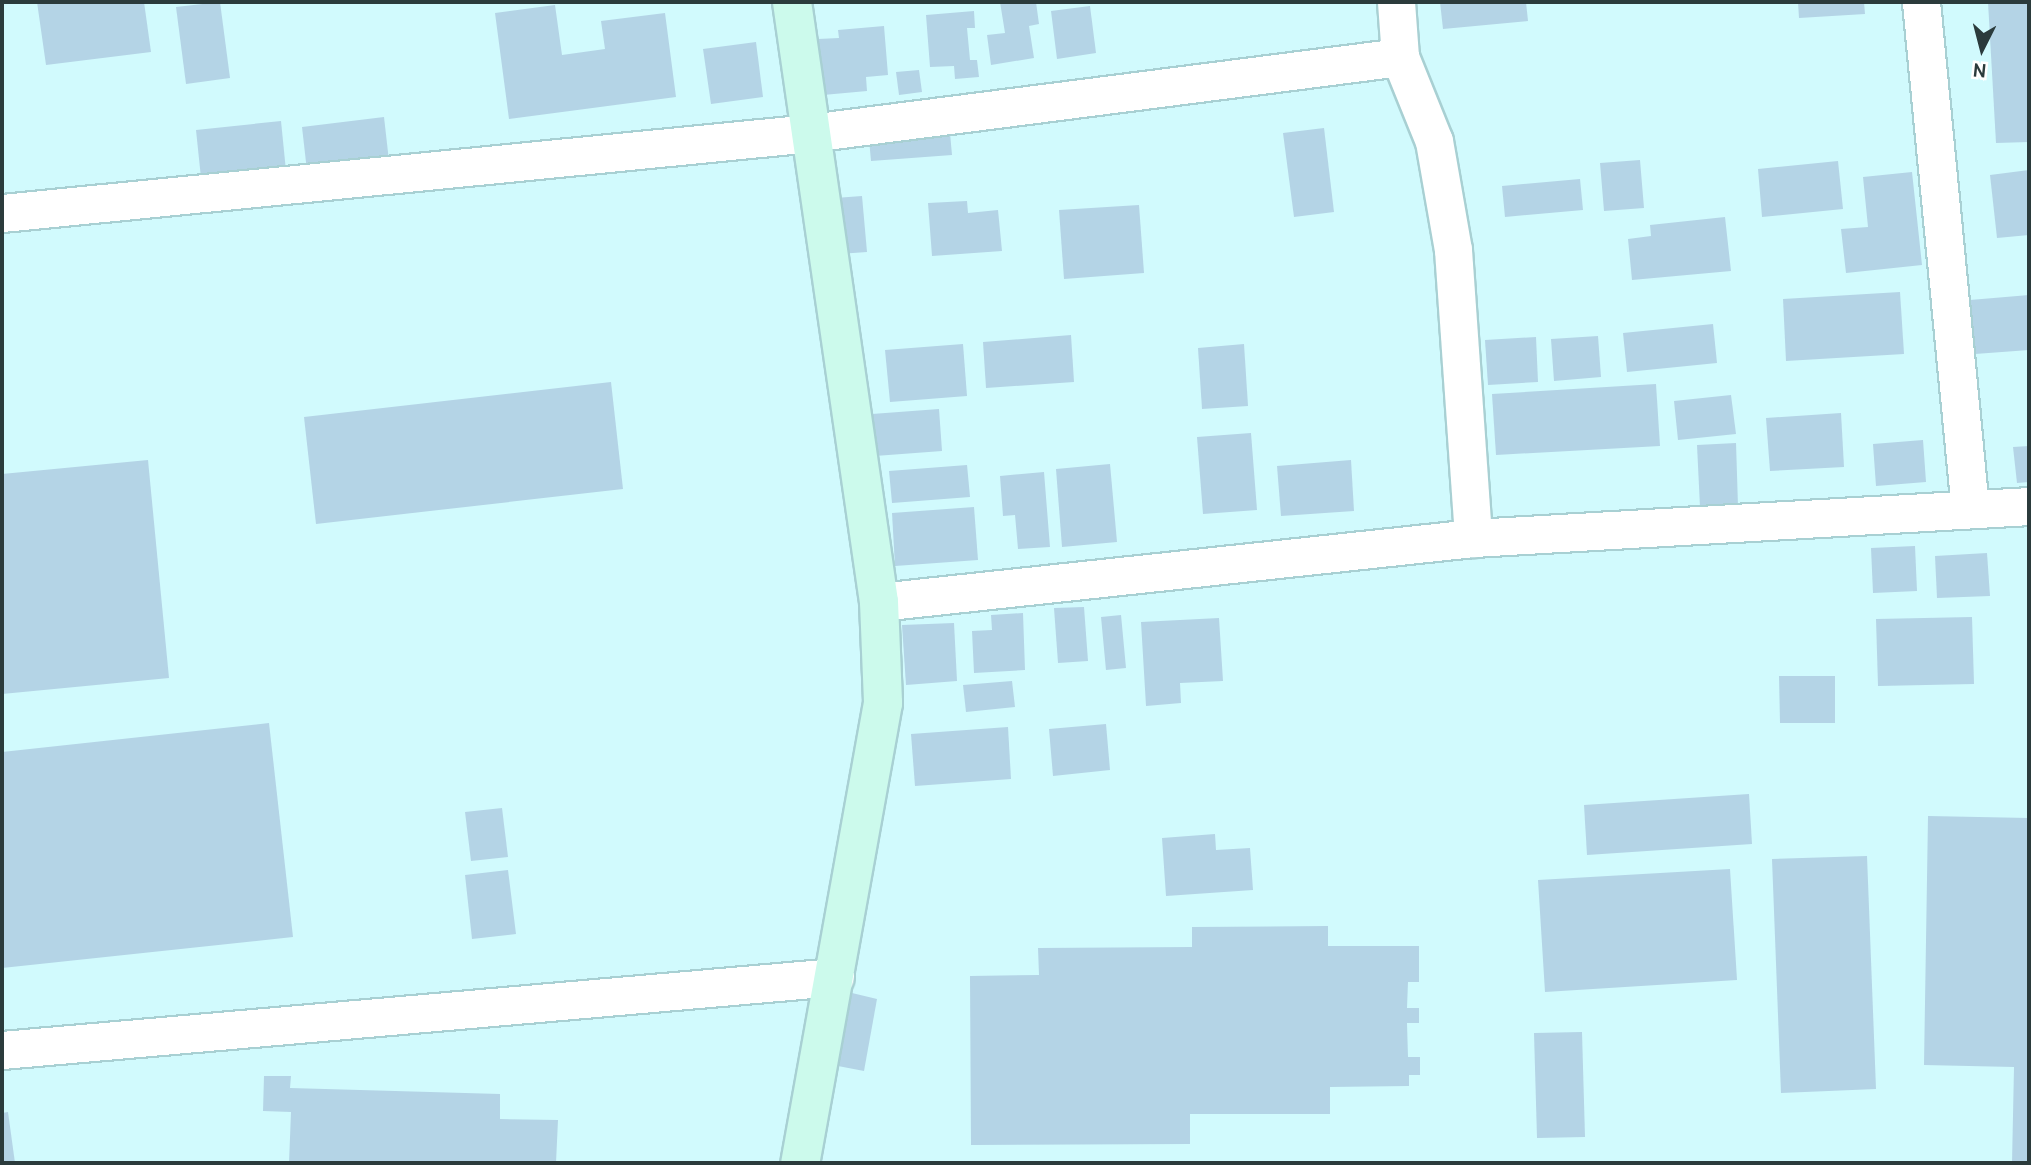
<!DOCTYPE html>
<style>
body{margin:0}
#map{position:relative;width:2031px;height:1165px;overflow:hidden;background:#d1fafd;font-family:Cabin,sans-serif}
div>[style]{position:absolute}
.building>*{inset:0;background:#b4d4e6}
.roads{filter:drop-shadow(2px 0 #a8d0d3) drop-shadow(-2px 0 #a8d0d3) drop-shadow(0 2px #a8d0d3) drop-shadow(0 -2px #a8d0d3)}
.street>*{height:37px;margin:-18.5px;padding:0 18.5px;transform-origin:18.5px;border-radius:18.5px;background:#fff}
.secondary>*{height:38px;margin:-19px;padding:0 19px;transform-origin:19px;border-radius:19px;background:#ccfaec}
span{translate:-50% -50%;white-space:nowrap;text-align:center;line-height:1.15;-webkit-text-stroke:5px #fff;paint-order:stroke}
.frame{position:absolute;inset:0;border:4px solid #2b3b3c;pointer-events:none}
.north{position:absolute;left:1947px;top:14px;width:70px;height:70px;-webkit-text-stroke:5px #fff;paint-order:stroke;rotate:186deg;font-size:19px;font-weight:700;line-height:28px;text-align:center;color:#2b3b3c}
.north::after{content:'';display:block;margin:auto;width:24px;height:32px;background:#2b3b3c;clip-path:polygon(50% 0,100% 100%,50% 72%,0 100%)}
</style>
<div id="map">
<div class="building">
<i style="clip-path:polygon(37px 2px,144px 2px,151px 52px,46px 65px)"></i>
<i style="clip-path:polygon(220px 2px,230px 78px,186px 84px,176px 7px)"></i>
<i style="clip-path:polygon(1000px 2px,1036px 2px,1039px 24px,1029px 26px,1034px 58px,991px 65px,987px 35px,1005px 33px)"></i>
<i style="clip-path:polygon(1440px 2px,1526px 2px,1528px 21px,1443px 29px)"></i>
<i style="clip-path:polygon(1798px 2px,1864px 2px,1865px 14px,1799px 18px)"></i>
<i style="clip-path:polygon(1988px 2px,2029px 2px,2029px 142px,1996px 143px)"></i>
<i style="clip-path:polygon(555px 5px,562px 55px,605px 49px,601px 21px,665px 13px,676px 97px,509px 119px,495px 13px)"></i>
<i style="clip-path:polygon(1090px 6px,1096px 53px,1057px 59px,1051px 11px)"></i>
<i style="clip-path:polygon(974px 11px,975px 28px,967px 28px,970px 60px,977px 60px,979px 77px,955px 79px,954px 66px,930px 67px,926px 15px)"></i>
<i style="clip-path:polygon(884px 26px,888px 75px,866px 77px,867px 91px,823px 95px,818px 39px,839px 38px,838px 30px)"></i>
<i style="clip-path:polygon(756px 42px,763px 97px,711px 104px,703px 49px)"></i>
<i style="clip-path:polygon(919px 70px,922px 92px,899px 95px,896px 72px)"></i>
<i style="clip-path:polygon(384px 117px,389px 161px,307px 171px,302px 127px)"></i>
<i style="clip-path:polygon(281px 121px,286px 171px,201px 178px,196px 130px)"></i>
<i style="clip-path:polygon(949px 122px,952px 155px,871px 161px,868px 128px)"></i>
<i style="clip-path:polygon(1324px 128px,1334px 212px,1294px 217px,1283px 133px)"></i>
<i style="clip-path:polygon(1640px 160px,1644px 208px,1604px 211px,1600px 163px)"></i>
<i style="clip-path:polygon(1838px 161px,1843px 209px,1762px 217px,1758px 169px)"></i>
<i style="clip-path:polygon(2029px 170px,2029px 235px,1997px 238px,1990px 175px)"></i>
<i style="clip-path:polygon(1912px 172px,1922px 265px,1846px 273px,1841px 229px,1868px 227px,1863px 177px)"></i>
<i style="clip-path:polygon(1580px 179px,1583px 210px,1505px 217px,1502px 186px)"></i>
<i style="clip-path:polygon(862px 196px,867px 252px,839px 254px,835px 198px)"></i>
<i style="clip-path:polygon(967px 201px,968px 213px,998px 210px,1002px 251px,932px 256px,928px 203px)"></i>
<i style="clip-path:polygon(1139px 205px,1144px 273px,1064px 279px,1059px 210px)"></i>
<i style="clip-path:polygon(1725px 217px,1731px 271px,1632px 280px,1628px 239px,1651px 236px,1650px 225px)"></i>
<i style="clip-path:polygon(1900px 292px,1904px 354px,1786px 361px,1783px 299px)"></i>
<i style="clip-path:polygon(2029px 295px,2029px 350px,1975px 354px,1970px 300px)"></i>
<i style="clip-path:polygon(1713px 324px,1717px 363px,1627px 372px,1623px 333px)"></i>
<i style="clip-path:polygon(1071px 335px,1074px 382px,986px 388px,983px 342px)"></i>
<i style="clip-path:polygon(1598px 336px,1601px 377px,1554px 381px,1551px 339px)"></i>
<i style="clip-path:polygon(1536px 337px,1538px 382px,1488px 385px,1485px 340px)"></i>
<i style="clip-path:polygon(963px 344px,967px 396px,890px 402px,885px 350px)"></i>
<i style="clip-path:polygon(1244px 344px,1248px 406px,1202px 409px,1198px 348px)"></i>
<i style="clip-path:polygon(611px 382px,623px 489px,316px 524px,304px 417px)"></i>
<i style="clip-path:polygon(1656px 384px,1660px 446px,1496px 455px,1492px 394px)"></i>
<i style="clip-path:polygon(1731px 395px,1736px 434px,1678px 440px,1674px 401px)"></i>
<i style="clip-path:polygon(939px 409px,942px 451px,875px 456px,872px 414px)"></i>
<i style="clip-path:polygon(1841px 413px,1844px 467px,1770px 471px,1766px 418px)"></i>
<i style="clip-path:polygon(1251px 433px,1257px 510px,1203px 514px,1197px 437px)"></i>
<i style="clip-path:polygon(1923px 440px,1926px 482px,1876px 486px,1873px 444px)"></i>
<i style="clip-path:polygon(1736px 443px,1738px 506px,1700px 507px,1697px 445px)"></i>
<i style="clip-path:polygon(2029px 446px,2029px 482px,2017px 483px,2013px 447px)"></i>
<i style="clip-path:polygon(148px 460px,169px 678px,2px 694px,2px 474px)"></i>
<i style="clip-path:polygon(1351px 460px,1354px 511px,1281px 516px,1277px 466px)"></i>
<i style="clip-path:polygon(1110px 464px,1117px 542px,1062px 547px,1056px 469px)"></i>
<i style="clip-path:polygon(967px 465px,970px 497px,892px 503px,889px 471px)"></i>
<i style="clip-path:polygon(1044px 472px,1050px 547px,1018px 549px,1015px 515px,1003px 516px,1000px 476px)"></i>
<i style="clip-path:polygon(974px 507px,978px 560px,895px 566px,892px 513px)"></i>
<i style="clip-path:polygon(1915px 546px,1917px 591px,1873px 593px,1871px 548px)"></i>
<i style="clip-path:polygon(1987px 553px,1990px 596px,1937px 598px,1935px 556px)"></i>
<i style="clip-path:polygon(1084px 607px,1088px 661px,1058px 663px,1054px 608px)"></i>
<i style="clip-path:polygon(1023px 613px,1025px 670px,974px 673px,972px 631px,992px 630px,991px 615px)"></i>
<i style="clip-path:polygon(1121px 615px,1126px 668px,1106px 670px,1101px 617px)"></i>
<i style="clip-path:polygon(1972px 617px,1974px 684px,1878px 686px,1876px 619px)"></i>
<i style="clip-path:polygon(1219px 618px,1223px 681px,1180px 683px,1181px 703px,1146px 706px,1141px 622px)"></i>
<i style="clip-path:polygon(954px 623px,957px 681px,906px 685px,902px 625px)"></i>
<i style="clip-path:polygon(1779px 676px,1835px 676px,1835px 723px,1780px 723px)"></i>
<i style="clip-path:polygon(1012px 681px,1015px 707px,966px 712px,963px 685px)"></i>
<i style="clip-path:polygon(269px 723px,293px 937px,2px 968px,2px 752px)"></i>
<i style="clip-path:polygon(1106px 724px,1110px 770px,1053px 776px,1049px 729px)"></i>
<i style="clip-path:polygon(1008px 727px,1011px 779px,915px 786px,911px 734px)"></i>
<i style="clip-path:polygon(1749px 794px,1752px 844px,1587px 855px,1584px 805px)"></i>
<i style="clip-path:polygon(502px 808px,508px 857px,471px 861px,465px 812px)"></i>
<i style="clip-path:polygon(1928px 816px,2029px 818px,2029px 1163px,2012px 1163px,2014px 1067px,1924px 1065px)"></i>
<i style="clip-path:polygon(1215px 834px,1216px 850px,1250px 848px,1253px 890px,1166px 896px,1162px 838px)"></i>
<i style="clip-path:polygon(1867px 856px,1876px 1089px,1781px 1093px,1772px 859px)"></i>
<i style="clip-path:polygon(1730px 869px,1737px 980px,1545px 992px,1538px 880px)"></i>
<i style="clip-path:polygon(508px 870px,516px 934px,472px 939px,465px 875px)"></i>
<i style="clip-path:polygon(1328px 926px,1328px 946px,1419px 946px,1419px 982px,1408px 982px,1407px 1008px,1419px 1008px,1419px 1023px,1407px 1023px,1408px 1057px,1420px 1057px,1420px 1075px,1409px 1075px,1409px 1086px,1330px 1087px,1330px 1114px,1190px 1114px,1190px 1144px,971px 1145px,970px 976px,1039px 975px,1038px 948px,1192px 947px,1192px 927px)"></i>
<i style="clip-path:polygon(852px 993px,877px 999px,864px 1071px,838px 1066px)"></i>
<i style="clip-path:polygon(1582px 1032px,1585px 1137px,1537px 1138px,1534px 1033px)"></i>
<i style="clip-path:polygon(264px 1076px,291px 1076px,290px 1088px,500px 1094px,500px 1119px,558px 1120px,556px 1163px,289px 1163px,291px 1112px,263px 1111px)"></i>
<i style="clip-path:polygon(8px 1112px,15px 1163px,2px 1163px,2px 1113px)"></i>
</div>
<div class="roads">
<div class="street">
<i style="left:1396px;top:2px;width:55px;rotate:85.8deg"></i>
<i style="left:1400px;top:57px;width:91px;rotate:68deg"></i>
<i style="left:1434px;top:141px;width:111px;rotate:80.1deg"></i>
<i style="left:1453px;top:250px;width:289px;rotate:86deg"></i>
<i style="left:1921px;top:2px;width:509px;rotate:84.48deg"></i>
<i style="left:2px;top:213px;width:812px;rotate:-5.65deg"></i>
<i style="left:810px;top:133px;width:595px;rotate:-7.34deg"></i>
<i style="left:879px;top:602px;width:597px;rotate:-6.15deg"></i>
<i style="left:1473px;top:538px;width:557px;rotate:-3.29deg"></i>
<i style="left:2px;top:1050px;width:836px;rotate:-5.01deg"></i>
</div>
<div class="secondary">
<i style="left:792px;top:2px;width:606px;rotate:81.75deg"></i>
<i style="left:879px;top:602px;width:101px;rotate:87.7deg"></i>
<i style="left:883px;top:703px;width:467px;rotate:100.2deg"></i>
</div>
</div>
<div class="frame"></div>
<div class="north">N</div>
</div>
